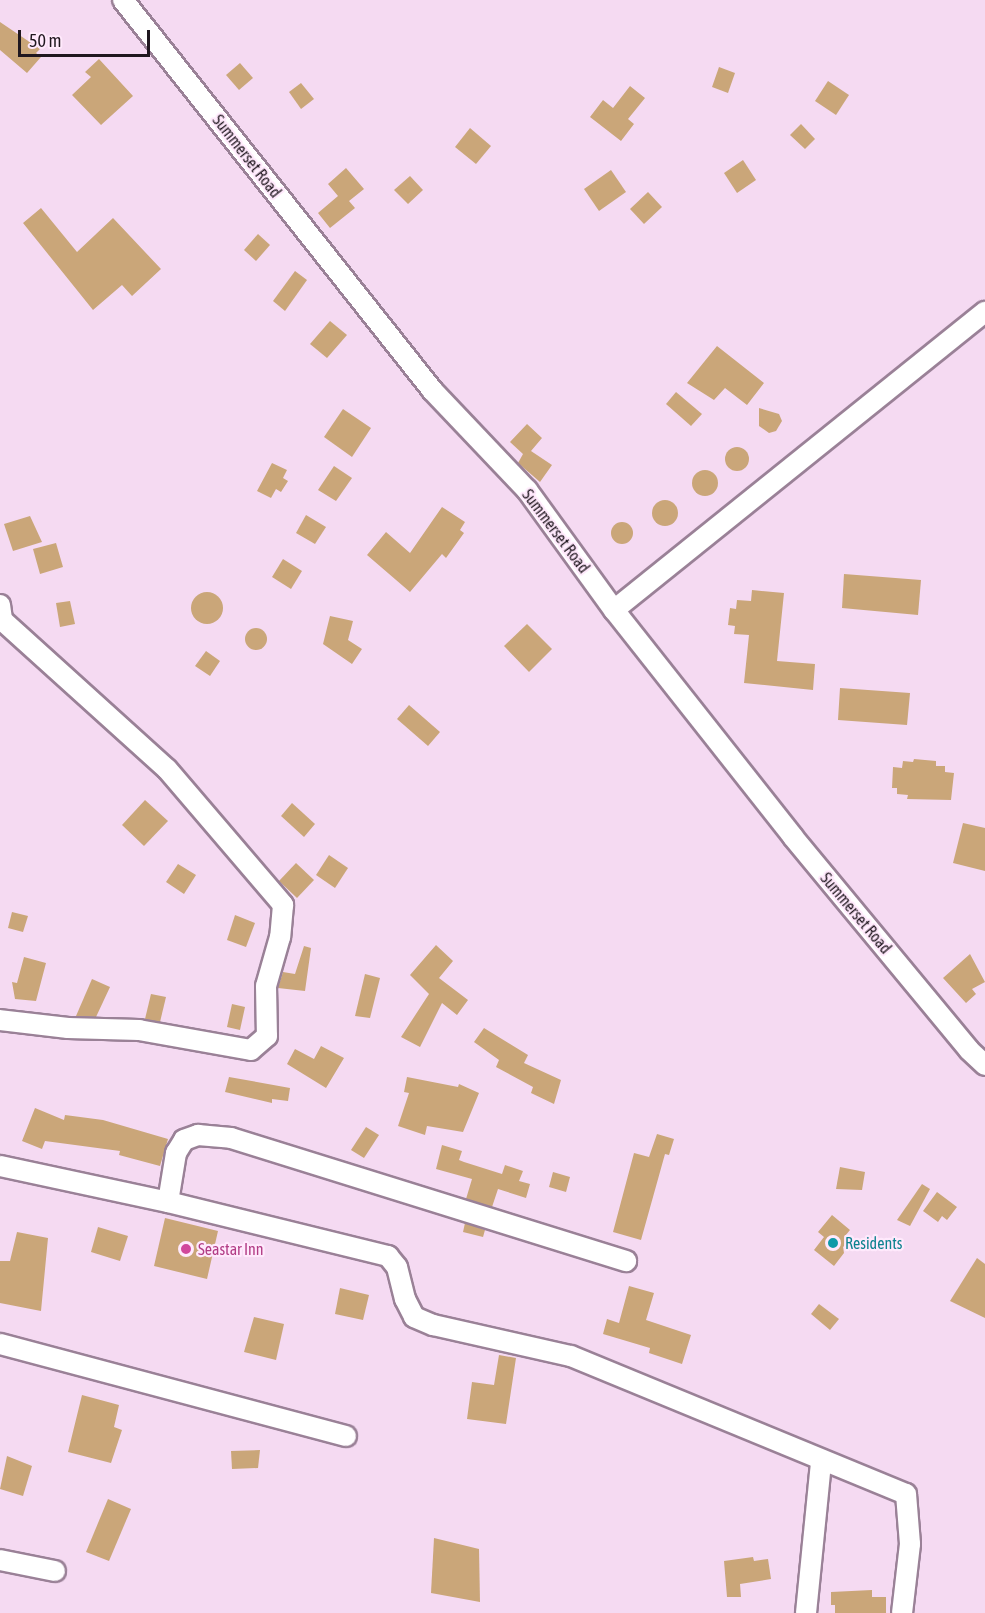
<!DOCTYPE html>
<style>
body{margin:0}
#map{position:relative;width:985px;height:1613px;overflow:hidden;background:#f5daf2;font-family:"Asap Condensed",sans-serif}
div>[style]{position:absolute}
.building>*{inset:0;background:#caa679}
.round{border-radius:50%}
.roads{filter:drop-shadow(2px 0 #9a8197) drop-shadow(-2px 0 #9a8197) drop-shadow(0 2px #9a8197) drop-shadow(0 -2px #9a8197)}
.minor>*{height:20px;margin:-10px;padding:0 10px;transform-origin:10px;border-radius:10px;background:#fff}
.dots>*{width:16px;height:16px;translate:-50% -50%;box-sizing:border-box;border:3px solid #ffe9fc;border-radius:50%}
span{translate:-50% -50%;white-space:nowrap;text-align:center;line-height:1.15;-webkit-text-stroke:4.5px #ffe9fc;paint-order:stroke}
.street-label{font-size:16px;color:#20171f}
.culture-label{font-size:16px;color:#0d838f}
.left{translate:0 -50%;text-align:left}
.hotel-label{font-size:16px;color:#b23c85}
.scale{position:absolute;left:18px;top:30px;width:132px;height:27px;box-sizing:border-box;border:3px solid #20171f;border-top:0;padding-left:8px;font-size:18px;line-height:21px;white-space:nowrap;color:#20171f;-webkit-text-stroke:4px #ffe9fc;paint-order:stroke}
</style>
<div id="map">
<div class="building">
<i style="clip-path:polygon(0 22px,40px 49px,36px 53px,41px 57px,27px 73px,0 50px)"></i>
<i style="clip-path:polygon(99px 59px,133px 96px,101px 125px,72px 95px,91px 77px,85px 72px)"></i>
<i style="clip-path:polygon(240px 63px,253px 78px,239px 90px,226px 75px)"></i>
<i style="clip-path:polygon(719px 67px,735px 73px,728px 93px,712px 87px)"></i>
<i style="clip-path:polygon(828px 81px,849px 95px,836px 115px,815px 101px)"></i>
<i style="clip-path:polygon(301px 83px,314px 99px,301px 109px,289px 92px)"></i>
<i style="clip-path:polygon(630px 86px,645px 98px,628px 119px,634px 124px,621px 141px,590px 117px,603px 100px,613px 108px)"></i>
<i style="clip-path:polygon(801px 124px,815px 139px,805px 149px,790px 135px)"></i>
<i style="clip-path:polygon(470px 128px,491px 146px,476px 164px,455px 147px)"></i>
<i style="clip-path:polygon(743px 160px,756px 180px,737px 193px,724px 173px)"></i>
<i style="clip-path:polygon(346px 168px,364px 189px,349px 201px,355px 208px,330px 228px,318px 213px,338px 196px,328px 184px)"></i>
<i style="clip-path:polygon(611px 170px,626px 192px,599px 211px,584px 189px)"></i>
<i style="clip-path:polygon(410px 176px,423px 190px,408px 204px,394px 190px)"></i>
<i style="clip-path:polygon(648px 192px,662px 207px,644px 224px,630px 209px)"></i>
<i style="clip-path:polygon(41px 208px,77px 252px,113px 218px,161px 269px,132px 296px,122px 285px,93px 310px,23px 223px)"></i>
<i style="clip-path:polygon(258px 234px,270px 245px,256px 261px,244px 250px)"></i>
<i style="clip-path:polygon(295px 271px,307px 280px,285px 311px,273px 301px)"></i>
<i style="clip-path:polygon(330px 321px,347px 335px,327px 358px,310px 344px)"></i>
<i style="clip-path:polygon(717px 346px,764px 383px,747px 405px,725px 388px,714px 400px,687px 383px)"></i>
<i style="clip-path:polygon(676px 392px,702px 414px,691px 426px,666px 404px)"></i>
<i style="clip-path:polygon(759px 408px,779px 414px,782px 421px,776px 431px,769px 433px,759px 426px)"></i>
<i style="clip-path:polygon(343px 409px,371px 428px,352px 457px,324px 437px)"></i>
<i style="clip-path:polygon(527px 424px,542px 438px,531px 451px,552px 465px,540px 482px,518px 463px,523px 454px,510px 442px)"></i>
<i class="round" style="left:725px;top:447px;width:24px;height:24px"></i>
<i style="clip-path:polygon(272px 463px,287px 470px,283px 478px,288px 481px,281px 492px,276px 489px,271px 498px,257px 491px)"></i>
<i style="clip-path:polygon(334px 466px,352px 478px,336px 501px,318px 490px)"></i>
<i class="round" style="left:692px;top:470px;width:26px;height:26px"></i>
<i class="round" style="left:652px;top:500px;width:26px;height:26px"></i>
<i style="clip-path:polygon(442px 507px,465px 522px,460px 530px,464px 533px,446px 558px,442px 554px,410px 592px,367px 555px,386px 532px,410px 553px)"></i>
<i style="clip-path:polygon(306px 515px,326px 527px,315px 544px,296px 533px)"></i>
<i style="clip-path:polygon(30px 516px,42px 542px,13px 551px,4px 524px)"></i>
<i class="round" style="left:611px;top:522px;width:22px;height:22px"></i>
<i style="clip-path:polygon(56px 543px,63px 567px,40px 574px,33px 549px)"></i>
<i style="clip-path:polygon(283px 559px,302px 571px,291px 589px,272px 577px)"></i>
<i style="clip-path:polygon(844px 574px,921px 580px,918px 615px,842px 608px)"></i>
<i style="clip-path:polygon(752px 590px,784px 593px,777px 661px,815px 664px,813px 690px,744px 683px,749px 635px,734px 634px,735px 626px,728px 625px,730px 608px,736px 609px,737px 600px,751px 601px)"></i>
<i class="round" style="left:191px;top:592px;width:32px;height:32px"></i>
<i style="clip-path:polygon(70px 601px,75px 624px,60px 627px,56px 603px)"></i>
<i style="clip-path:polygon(330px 616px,353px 621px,348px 640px,362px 649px,352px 664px,323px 644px)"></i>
<i style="clip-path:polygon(527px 624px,552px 649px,529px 672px,504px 646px)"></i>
<i class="round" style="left:245px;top:628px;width:22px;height:22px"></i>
<i style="clip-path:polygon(206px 651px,220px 661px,210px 676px,195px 666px)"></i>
<i style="clip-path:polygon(840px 688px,910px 693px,907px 725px,838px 720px)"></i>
<i style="clip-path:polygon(409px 705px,440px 732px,428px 746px,397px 719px)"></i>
<i style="clip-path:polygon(914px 759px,936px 761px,936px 766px,945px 766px,945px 772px,954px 773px,951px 800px,907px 799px,908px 795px,897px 794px,897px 788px,892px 788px,893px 767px,902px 768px,903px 761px,913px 762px)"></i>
<i style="clip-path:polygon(145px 800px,168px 821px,144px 846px,122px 825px)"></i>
<i style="clip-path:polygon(292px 803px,315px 824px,304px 837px,281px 816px)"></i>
<i style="clip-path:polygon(963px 823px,985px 828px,985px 871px,953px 863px)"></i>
<i style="clip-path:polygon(329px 855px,348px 868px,335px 888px,316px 875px)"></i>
<i style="clip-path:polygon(296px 863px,314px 880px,297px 898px,279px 881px)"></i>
<i style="clip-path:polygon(178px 864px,196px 875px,184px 894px,166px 882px)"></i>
<i style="clip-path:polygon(12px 912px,28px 916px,23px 932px,8px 928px)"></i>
<i style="clip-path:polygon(235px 915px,255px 923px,246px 947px,227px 940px)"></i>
<i style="clip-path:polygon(436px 945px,453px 961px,439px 978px,468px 1000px,457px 1015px,442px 1003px,420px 1047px,401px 1037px,429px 994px,410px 975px)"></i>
<i style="clip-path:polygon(304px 946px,311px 948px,305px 991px,278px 988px,283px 972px,295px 974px)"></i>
<i style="clip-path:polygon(970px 954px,985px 982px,972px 989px,976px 994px,966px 1003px,943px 978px)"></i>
<i style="clip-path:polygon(24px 957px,46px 963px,36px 1001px,15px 999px,12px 982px,17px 983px)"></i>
<i style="clip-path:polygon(365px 974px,380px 978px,370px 1018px,355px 1016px)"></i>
<i style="clip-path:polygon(92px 979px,110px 987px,96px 1017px,76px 1016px)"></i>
<i style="clip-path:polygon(151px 994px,166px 997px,160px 1022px,145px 1019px)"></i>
<i style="clip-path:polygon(232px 1004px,245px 1007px,240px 1030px,227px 1027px)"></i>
<i style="clip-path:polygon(484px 1028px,528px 1055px,524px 1063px,561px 1080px,554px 1104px,531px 1093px,533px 1087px,496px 1067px,499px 1060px,474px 1042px)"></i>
<i style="clip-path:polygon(321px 1046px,344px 1058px,326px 1088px,287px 1064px,295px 1049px,314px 1059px)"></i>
<i style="clip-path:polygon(229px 1077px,290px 1088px,288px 1101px,272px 1099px,272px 1103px,225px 1092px)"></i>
<i style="clip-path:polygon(407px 1077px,458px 1087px,459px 1084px,479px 1093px,463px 1132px,427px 1126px,425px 1135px,398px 1126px,409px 1093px,404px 1092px)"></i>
<i style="clip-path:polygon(35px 1108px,64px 1120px,65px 1115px,103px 1120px,168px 1139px,160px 1166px,119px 1155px,120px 1151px,45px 1141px,42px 1149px,22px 1141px)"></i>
<i style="clip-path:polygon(366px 1127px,379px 1135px,364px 1158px,351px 1150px)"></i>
<i style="clip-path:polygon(657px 1134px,674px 1139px,669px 1155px,665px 1154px,641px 1240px,613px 1232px,634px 1153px,649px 1157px)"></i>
<i style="clip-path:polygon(442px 1145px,462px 1151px,459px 1160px,464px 1162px,502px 1174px,505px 1165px,523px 1171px,519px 1181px,530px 1184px,526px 1198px,498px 1189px,492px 1207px,466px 1199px,472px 1179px,436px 1169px)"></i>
<i style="clip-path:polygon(840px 1167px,865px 1172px,862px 1190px,836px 1189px)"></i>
<i style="clip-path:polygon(553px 1172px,570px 1177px,566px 1192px,549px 1187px)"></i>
<i style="clip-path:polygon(922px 1184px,930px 1189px,910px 1226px,897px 1220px)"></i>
<i style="clip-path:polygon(937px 1192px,957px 1207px,947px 1220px,942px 1216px,938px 1222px,923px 1211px)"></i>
<i style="clip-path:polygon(832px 1215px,850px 1230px,845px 1236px,850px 1240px,843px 1247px,844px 1253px,834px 1266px,814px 1250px,824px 1237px,818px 1232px)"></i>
<i style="clip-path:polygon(165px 1218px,218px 1231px,207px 1279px,154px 1266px)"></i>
<i style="clip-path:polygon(465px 1223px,485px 1230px,483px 1237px,463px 1232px)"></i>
<i style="clip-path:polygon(98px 1227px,128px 1236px,120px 1261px,91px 1252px)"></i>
<i style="clip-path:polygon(17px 1232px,48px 1238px,41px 1311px,0 1303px,0 1261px,10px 1261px)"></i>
<i style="clip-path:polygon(977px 1258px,985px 1264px,985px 1318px,950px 1301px)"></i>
<i style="clip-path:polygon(629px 1286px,654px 1293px,646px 1320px,691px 1335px,682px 1364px,649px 1353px,650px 1348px,603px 1334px,607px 1319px,619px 1323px)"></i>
<i style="clip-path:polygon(340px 1288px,369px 1295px,363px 1320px,335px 1314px)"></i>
<i style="clip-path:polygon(819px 1304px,839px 1319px,830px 1330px,811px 1314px)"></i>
<i style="clip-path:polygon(254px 1317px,284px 1324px,276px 1360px,244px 1352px)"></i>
<i style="clip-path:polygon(499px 1355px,516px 1358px,506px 1424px,467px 1419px,472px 1382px,494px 1385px)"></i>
<i style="clip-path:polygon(82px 1395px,119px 1405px,114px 1427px,122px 1430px,111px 1463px,68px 1452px)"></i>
<i style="clip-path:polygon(260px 1450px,258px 1468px,232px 1469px,231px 1451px)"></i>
<i style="clip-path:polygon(7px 1456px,32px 1466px,23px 1496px,0 1489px)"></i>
<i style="clip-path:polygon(108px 1499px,131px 1509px,109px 1561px,86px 1552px)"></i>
<i style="clip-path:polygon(434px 1538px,479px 1549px,480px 1602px,431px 1593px)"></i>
<i style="clip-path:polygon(753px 1557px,754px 1561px,768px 1559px,771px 1579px,740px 1584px,741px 1597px,727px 1597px,724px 1561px)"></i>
<i style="clip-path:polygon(872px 1590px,872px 1597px,886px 1597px,886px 1613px,835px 1613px,835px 1605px,831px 1605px,831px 1592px)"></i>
</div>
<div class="roads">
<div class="minor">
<i style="left:123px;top:0;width:498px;rotate:51.6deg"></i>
<i style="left:432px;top:390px;width:138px;rotate:46.5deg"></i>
<i style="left:527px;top:490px;width:148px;rotate:54.1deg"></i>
<i style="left:614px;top:610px;width:289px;rotate:51.7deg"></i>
<i style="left:793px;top:837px;width:276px;rotate:50.4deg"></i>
<i style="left:969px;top:1050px;width:22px;rotate:43deg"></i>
<i style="left:0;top:605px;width:15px;rotate:82deg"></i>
<i style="left:2px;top:620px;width:222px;rotate:42.1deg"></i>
<i style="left:167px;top:769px;width:179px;rotate:49.5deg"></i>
<i style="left:283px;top:905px;width:32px;rotate:95deg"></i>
<i style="left:280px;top:937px;width:51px;rotate:105.9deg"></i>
<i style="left:266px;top:986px;width:50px;rotate:88.9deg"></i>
<i style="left:267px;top:1036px;width:21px;rotate:139deg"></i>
<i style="left:251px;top:1050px;width:114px;rotate:-169.9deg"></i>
<i style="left:139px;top:1030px;width:71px;rotate:-178.4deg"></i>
<i style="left:68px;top:1028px;width:68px;rotate:-173.3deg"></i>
<i style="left:614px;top:610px;width:476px;rotate:-38.8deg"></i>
<i style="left:0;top:1166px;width:172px;rotate:12.1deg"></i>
<i style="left:168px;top:1202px;width:227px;rotate:13.8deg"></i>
<i style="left:388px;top:1256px;width:14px;rotate:51deg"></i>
<i style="left:397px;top:1267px;width:33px;rotate:76deg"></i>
<i style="left:405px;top:1299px;width:20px;rotate:63deg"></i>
<i style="left:414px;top:1317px;width:21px;rotate:23deg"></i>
<i style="left:433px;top:1325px;width:141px;rotate:12.7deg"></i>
<i style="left:571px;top:1356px;width:362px;rotate:22.4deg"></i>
<i style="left:906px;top:1494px;width:50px;rotate:85.4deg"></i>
<i style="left:910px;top:1544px;width:69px;rotate:96.6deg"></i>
<i style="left:168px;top:1202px;width:50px;rotate:-80.7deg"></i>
<i style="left:176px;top:1153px;width:15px;rotate:-58deg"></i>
<i style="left:184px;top:1140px;width:15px;rotate:-20deg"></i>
<i style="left:198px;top:1135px;width:33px;rotate:5deg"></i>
<i style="left:231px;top:1138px;width:414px;rotate:17.3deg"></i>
<i style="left:0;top:1344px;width:358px;rotate:14.9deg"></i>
<i style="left:0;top:1560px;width:56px;rotate:11.3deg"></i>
<i style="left:806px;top:1613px;width:152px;rotate:-84.3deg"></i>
</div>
</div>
<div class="dots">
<i style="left:833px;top:1243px;background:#0f9aa8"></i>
<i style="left:186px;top:1249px;background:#d1479c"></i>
</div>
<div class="street-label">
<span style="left:247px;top:156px;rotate:52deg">Summerset Road</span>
<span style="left:556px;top:531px;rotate:53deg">Summerset Road</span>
<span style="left:856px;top:913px;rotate:50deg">Summerset Road</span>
</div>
<div class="culture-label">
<span class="left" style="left:845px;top:1243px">Residents</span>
</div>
<div class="hotel-label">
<span class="left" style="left:198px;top:1249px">Seastar Inn</span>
</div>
<div class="scale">50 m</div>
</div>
